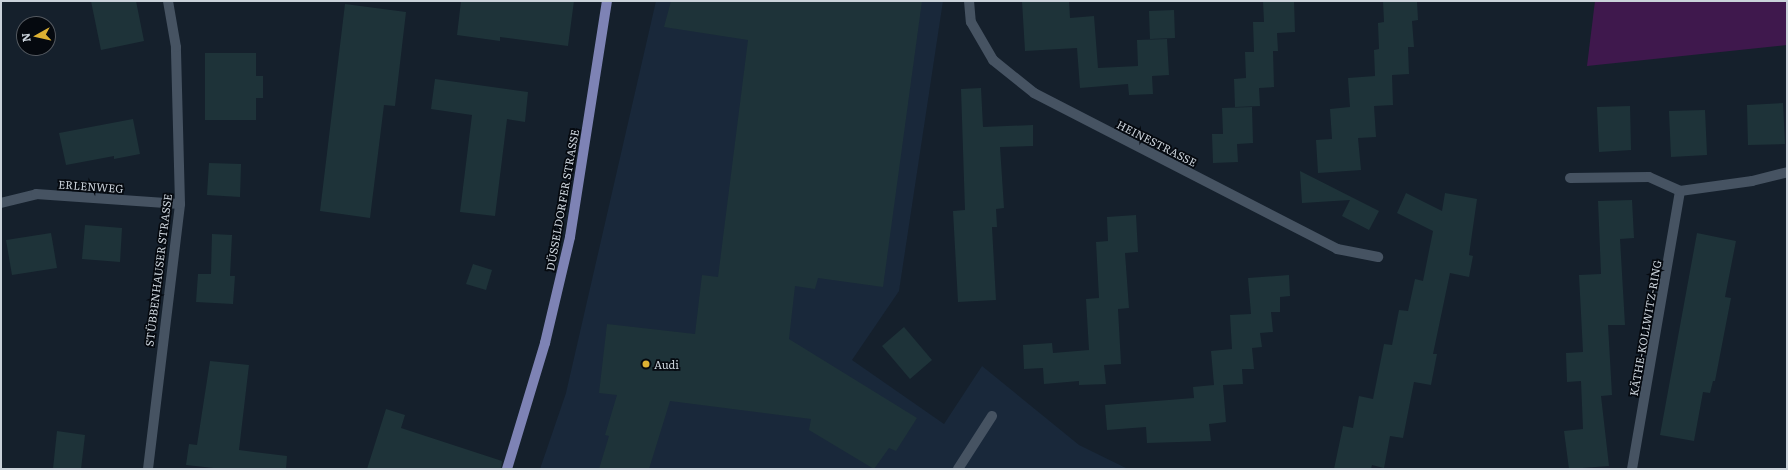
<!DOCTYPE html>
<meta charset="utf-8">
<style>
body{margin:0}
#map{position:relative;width:1788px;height:470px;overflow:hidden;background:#15202c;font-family:Literata,serif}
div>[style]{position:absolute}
.built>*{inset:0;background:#19283a}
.green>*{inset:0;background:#3f184d}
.building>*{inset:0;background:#1e3339}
.minor>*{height:10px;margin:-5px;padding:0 5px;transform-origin:5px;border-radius:5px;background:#465362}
.major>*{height:10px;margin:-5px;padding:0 5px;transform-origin:5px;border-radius:5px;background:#7e83b5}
.dots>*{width:11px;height:11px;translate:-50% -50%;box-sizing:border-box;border:2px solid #05090f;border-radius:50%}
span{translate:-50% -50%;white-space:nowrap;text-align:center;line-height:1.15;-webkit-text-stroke:3.5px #05090f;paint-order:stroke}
.street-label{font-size:11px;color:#cad2da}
.poi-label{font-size:11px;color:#cad2da}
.left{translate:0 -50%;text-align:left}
.frame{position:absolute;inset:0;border:2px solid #cad2da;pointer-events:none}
.north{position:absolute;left:16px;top:16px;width:40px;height:40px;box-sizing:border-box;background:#05090f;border:1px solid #545960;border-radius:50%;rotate:262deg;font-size:11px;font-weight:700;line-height:16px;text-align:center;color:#cad2da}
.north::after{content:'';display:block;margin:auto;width:14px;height:18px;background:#ddb133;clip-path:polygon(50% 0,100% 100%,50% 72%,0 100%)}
</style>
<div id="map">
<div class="built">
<i style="clip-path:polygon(656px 1px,943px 1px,899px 291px,852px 360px,944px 424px,982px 366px,1079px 445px,1128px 469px,540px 469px,566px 393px)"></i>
</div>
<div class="green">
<i style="clip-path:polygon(1595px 1px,1787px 1px,1787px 45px,1587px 66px)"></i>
</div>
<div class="building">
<i style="clip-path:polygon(91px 1px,136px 1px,144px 41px,101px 50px)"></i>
<i style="clip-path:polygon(461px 1px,574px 1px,568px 46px,500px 37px,500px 41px,457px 35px)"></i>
<i style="clip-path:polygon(671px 1px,922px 1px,883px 287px,818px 278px,815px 289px,795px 286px,789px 339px,917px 418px,896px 451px,889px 448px,874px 469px,809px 430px,811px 419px,670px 401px,649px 469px,599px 469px,609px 436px,605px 435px,617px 395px,599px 393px,607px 324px,695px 334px,702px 275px,718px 277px,748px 40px,664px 27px)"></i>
<i style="clip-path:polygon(1022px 1px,1069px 1px,1070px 18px,1094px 16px,1098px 68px,1138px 66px,1137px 40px,1167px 39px,1169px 75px,1152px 76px,1153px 94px,1129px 95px,1128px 84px,1080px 88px,1077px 48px,1025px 51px)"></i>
<i style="clip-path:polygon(1263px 1px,1294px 1px,1295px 32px,1277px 33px,1278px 51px,1273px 51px,1274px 87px,1259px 88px,1260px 106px,1235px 107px,1234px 79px,1246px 78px,1245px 52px,1254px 52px,1253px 22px,1264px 22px)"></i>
<i style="clip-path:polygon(1383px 1px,1417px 1px,1418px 20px,1412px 21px,1414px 47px,1408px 47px,1409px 74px,1392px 75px,1393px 105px,1374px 106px,1376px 137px,1358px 138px,1361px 170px,1318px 173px,1316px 140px,1332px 139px,1330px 109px,1350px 107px,1348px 78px,1389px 75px,1375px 76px,1374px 50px,1379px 49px,1378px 23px,1384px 22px)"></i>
<i style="clip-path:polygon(345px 4px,406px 12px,395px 106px,384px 105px,370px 218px,320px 211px)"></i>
<i style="clip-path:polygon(1174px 10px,1175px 38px,1150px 39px,1149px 11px)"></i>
<i style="clip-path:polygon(205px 53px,256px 53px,256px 76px,263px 76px,263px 98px,256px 98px,256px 120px,205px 120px)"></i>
<i style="clip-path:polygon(435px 79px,528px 92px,525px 122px,507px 119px,495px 216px,460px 212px,472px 115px,431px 109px)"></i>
<i style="clip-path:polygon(981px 88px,983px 127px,1033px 125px,1033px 146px,1000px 147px,1004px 208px,996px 209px,997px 227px,992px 227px,996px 300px,958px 302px,953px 211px,965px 210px,961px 89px)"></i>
<i style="clip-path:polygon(1783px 103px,1785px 144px,1748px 145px,1747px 105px)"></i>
<i style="clip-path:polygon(1630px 106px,1631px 150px,1599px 152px,1597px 107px)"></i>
<i style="clip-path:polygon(1252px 107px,1253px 143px,1237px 144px,1238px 162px,1213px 163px,1212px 134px,1223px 134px,1222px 108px)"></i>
<i style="clip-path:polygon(1705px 110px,1707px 155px,1671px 157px,1669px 111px)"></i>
<i style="clip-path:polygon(133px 119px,140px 154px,114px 159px,114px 156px,66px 165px,59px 133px)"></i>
<i style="clip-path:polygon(209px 163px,241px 164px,240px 197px,207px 195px)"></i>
<i style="clip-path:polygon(1300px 171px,1379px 211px,1369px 230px,1342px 216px,1350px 200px,1302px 203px)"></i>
<i style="clip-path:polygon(1406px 193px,1442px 211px,1445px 193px,1477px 199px,1469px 255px,1473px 256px,1469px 277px,1450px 273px,1433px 354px,1437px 354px,1431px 385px,1414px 382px,1403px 438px,1390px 436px,1384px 468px,1372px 465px,1371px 469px,1334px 469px,1343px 426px,1353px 428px,1359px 396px,1373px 399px,1384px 344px,1392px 345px,1399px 310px,1408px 311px,1415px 279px,1423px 281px,1433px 231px,1397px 213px)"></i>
<i style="clip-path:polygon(1632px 200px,1634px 238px,1620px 239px,1625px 325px,1608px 325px,1612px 395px,1601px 396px,1609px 466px,1569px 469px,1564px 431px,1583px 429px,1581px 381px,1567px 382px,1566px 353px,1583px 352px,1579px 275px,1601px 274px,1598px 201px)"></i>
<i style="clip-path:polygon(1136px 215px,1138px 252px,1125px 253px,1129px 308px,1118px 309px,1121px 364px,1104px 365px,1106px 384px,1079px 385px,1079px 381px,1044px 384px,1043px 368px,1024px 369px,1023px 345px,1052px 343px,1053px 353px,1089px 350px,1086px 299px,1099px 298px,1096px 242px,1108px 241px,1107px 217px)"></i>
<i style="clip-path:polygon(85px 225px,122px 228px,120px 262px,82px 259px)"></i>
<i style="clip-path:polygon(51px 233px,57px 268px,12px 275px,6px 240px)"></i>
<i style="clip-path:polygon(1697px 233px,1736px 241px,1725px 297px,1731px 298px,1715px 381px,1713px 381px,1710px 393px,1703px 392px,1694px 441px,1660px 435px)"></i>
<i style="clip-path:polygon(212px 234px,232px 235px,230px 276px,235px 276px,233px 304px,196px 302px,198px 274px,211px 274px)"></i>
<i style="clip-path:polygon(473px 264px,492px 270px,486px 290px,466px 284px)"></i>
<i style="clip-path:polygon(1289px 275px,1290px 296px,1280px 297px,1280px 312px,1271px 312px,1273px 332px,1260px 333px,1262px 347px,1252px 348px,1254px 369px,1242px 369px,1243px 384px,1223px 385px,1226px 422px,1209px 424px,1211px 441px,1147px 443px,1146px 427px,1107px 430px,1105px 405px,1194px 398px,1193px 387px,1214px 385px,1211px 351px,1232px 349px,1230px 315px,1251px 314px,1248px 278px)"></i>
<i style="clip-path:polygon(904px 327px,932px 360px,910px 379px,882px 346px)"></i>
<i style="clip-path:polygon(210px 361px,249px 365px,239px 450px,287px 456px,286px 469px,223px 469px,186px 465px,189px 444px,197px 445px)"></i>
<i style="clip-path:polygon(386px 409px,405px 415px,401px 428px,502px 461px,501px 469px,367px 469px)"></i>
<i style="clip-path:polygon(57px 431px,85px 435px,81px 469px,53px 469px)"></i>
</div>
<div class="minor">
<i style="left:969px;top:1px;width:21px;rotate:85deg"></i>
<i style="left:971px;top:22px;width:44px;rotate:59.9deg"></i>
<i style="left:993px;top:60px;width:53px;rotate:38.8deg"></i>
<i style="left:1034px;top:93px;width:341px;rotate:27.2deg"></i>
<i style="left:1337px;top:249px;width:42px;rotate:11deg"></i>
<i style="left:1570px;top:178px;width:79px;rotate:-0.7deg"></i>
<i style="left:1649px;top:177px;width:34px;rotate:24deg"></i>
<i style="left:1px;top:203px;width:36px;rotate:-14deg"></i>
<i style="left:36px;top:194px;width:144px;rotate:4deg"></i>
<i style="left:148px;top:469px;width:267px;rotate:-83.1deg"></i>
<i style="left:180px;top:204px;width:157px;rotate:-91.5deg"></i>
<i style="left:176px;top:47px;width:47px;rotate:-99.9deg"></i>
<i style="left:958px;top:469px;width:63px;rotate:-57.3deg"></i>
<i style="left:1632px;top:469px;width:282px;rotate:-80.2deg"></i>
<i style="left:1680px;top:191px;width:73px;rotate:-7.9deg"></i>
<i style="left:1752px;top:181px;width:36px;rotate:-14deg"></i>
</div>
<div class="major">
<i style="left:507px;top:469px;width:132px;rotate:-73.2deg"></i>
<i style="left:545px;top:343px;width:109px;rotate:-76.7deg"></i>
<i style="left:570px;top:237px;width:239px;rotate:-81.1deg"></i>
</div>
<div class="dots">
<i style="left:646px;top:364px;background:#ddb133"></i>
</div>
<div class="street-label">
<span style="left:1157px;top:143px;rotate:27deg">HEINESTRASSE</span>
<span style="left:91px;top:186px;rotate:4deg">ERLENWEG</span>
<span style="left:562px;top:200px;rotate:-80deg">DÜSSELDORFER STRASSE</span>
<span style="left:158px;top:270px;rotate:-83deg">STÜBBENHAUSER STRASSE</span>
<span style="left:1645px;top:328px;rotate:-80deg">KÄTHE-KOLLWITZ-RING</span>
</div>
<div class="poi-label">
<span class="left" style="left:654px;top:364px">Audi</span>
</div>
<div class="frame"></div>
<div class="north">N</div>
</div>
